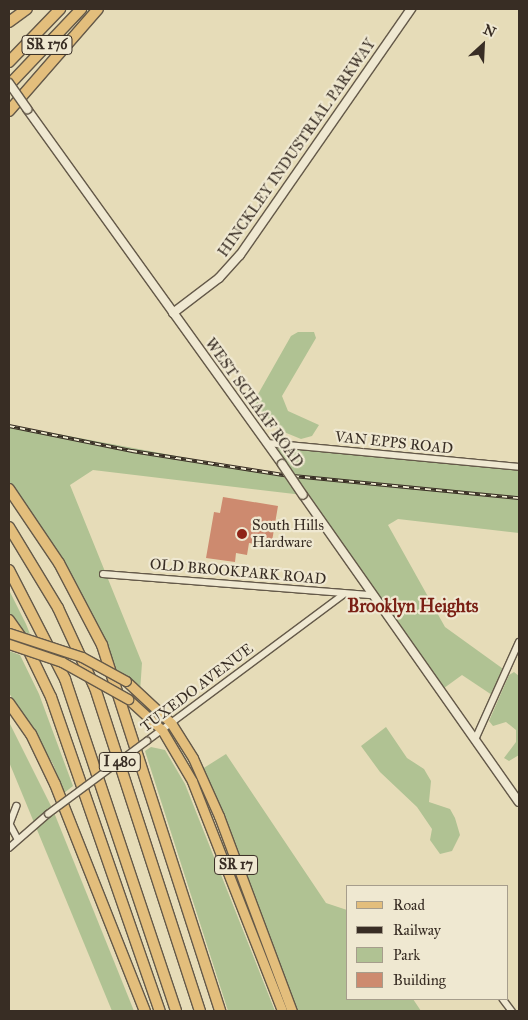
<!DOCTYPE html>
<style>
body{margin:0}
#map{position:relative;width:528px;height:1020px;overflow:hidden;background:#e6dcb8;font-family:"IM FELL Great Primer",serif}
div>[style]{position:absolute}
.green>*{inset:0;background:#b0c293}
.building>*{inset:0;background:#cd8a6f}
.roads{filter:drop-shadow(1px 0 #645949) drop-shadow(-1px 0 #645949) drop-shadow(0 1px #645949) drop-shadow(0 -1px #645949)}
.street>*{height:5.5px;margin:-2.75px;padding:0 2.75px;transform-origin:2.75px;border-radius:2.75px;background:#efe8d1}
.secondary>*{height:8px;margin:-4px;padding:0 4px;transform-origin:4px;border-radius:4px;background:#efe8d1}
.primary>*{height:9px;margin:-4.5px;padding:0 4.5px;transform-origin:4.5px;border-radius:4.5px;background:#e3be7c}
.highway>*{height:10px;margin:-5px;padding:0 5px;transform-origin:5px;border-radius:5px;background:#e3be7c}
.rail>*{height:4px;margin-top:-2px;transform-origin:0;background:repeating-linear-gradient(90deg,#efe8d1 0 5.5px,#382d24 0 11px);box-sizing:border-box;border-block:1px solid #382d24}
.bridges{filter:drop-shadow(1px 0 #645949) drop-shadow(-1px 0 #645949) drop-shadow(0 1px #645949) drop-shadow(0 -1px #645949)}
.street-bridge>*{height:5.5px;margin:-2.75px;padding:0 2.75px;transform-origin:2.75px;border-radius:2.75px;background:#efe8d1}
.secondary-bridge>*{height:8px;margin:-4px;padding:0 4px;transform-origin:4px;border-radius:4px;background:#efe8d1}
.primary-bridge>*{height:9px;margin:-4.5px;padding:0 4.5px;transform-origin:4.5px;border-radius:4.5px;background:#e3be7c}
.dots>*{width:14px;height:14px;translate:-50% -50%;box-sizing:border-box;border:2px solid #efe8d1;border-radius:50%}
span{translate:-50% -50%;white-space:nowrap;text-align:center;line-height:1.15;-webkit-text-stroke:4.5px #efe8d1;paint-order:stroke}
.shield-label span{padding:1px 4px;background:#efe8d1;border:1px solid;border-radius:4px;-webkit-text-stroke-width:0}
.shield-label{font-size:14px;color:#382d24;font-weight:700}
.street-label{font-size:15px;color:#382d24}
.poi-label{font-size:15px;color:#382d24}
.left{translate:0 -50%;text-align:left}
.quarter-label{font-size:18px;color:#7a1f14;font-weight:700}
.frame{position:absolute;inset:0;border:10px solid #382d24;pointer-events:none}
.legend{position:absolute;left:346px;top:885px;width:162px;height:115px;box-sizing:border-box;background:#efe8d1;border:1px solid #a69d8c;margin:0;padding:6px 9px;list-style:none;font-size:15px;color:#382d24}
.legend li{display:flex;align-items:center;gap:10px;height:25px}
.legend b{width:25px;border:1px solid #a69d8c}
.north{position:absolute;left:458px;top:20px;width:50px;height:50px;-webkit-text-stroke:4px #efe8d1;paint-order:stroke;rotate:25deg;font-size:14px;font-weight:700;line-height:20px;text-align:center;color:#382d24}
.north::after{content:'';display:block;margin:auto;width:18px;height:22px;background:#382d24;clip-path:polygon(50% 0,100% 100%,50% 72%,0 100%)}
</style>
<div id="map">
<div class="green">
<i style="clip-path:polygon(298px 332px,314px 332px,316px 338px,282px 396px,288px 411px,319px 425px,312px 436px,301px 439px,279px 430px,253px 403px,291px 336px)"></i>
<i style="clip-path:polygon(9px 425px,290px 477px,267px 443px,519px 467px,519px 533px,398px 519px,388px 525px,445px 627px,506px 671px,495px 697px,462px 675px,440px 691px,303px 495px,93px 470px,70px 485px,142px 663px,140px 692px,118px 675px,86px 610px,9px 489px)"></i>
<i style="clip-path:polygon(9px 590px,26px 624px,30px 634px,20px 631px,9px 616px)"></i>
<i style="clip-path:polygon(9px 651px,20px 655px,39px 694px,73px 786px,64px 793px,53px 764px,9px 693px)"></i>
<i style="clip-path:polygon(514px 672px,519px 676px,519px 755px,509px 761px,504px 758px,516px 742px,516px 730px,506px 722px,493px 726px,489px 721px,509px 675px)"></i>
<i style="clip-path:polygon(9px 722px,53px 810px,134px 1011px,112px 1011px,9px 762px)"></i>
<i style="clip-path:polygon(386px 727px,407px 758px,424px 769px,431px 781px,429px 802px,450px 809px,455px 818px,460px 835px,452px 851px,440px 854px,430px 840px,432px 829px,417px 807px,380px 772px,361px 746px)"></i>
<i style="clip-path:polygon(151px 747px,165px 750px,185px 784px,275px 1011px,228px 1011px,145px 751px)"></i>
<i style="clip-path:polygon(226px 754px,326px 903px,347px 910px,347px 999px,413px 999px,421px 1011px,292px 1011px,199px 771px)"></i>
</div>
<div class="building">
<i style="clip-path:polygon(223px 497px,278px 506px,271px 547px,249px 543px,247px 555px,236px 553px,235px 562px,206px 558px,214px 512px,220px 513px)"></i>
</div>
<div class="roads">
<div class="street">
<i style="left:267px;top:443px;width:253px;rotate:5.4deg"></i>
<i style="left:103px;top:574px;width:270px;rotate:4.5deg"></i>
<i style="left:475px;top:740px;width:107px;rotate:-65.8deg"></i>
<i style="left:147px;top:741px;width:246px;rotate:-36.7deg"></i>
<i style="left:17px;top:806px;width:19px;rotate:111deg"></i>
<i style="left:10px;top:824px;width:17px;rotate:62deg"></i>
<i style="left:9px;top:848px;width:52px;rotate:-41.1deg"></i>
<i style="left:503px;top:999px;width:15px;rotate:53deg"></i>
</div>
<div class="secondary">
<i style="left:27px;top:109px;width:437px;rotate:54.3deg"></i>
<i style="left:173px;top:313px;width:58px;rotate:-37.3deg"></i>
<i style="left:219px;top:278px;width:31px;rotate:-48deg"></i>
<i style="left:240px;top:255px;width:300px;rotate:-55.2deg"></i>
<i style="left:303px;top:495px;width:375px;rotate:54.9deg"></i>
</div>
<div class="primary">
<i style="left:126px;top:681px;width:62px;rotate:43deg"></i>
<i style="left:171px;top:723px;width:41px;rotate:57.8deg"></i>
<i style="left:193px;top:758px;width:64px;rotate:65.9deg"></i>
<i style="left:219px;top:816px;width:208px;rotate:69.5deg"></i>
<i style="left:128px;top:699px;width:46px;rotate:42.4deg"></i>
<i style="left:162px;top:730px;width:59px;rotate:59.5deg"></i>
<i style="left:192px;top:781px;width:247px;rotate:68.6deg"></i>
</div>
<div class="highway">
<i style="left:9px;top:22px;width:22px;rotate:-36deg"></i>
<i style="left:9px;top:62px;width:74px;rotate:-46.1deg"></i>
<i style="left:9px;top:85px;width:105px;rotate:-46.5deg"></i>
<i style="left:9px;top:111px;width:135px;rotate:-48.9deg"></i>
<i style="left:9px;top:489px;width:89px;rotate:56deg"></i>
<i style="left:59px;top:563px;width:93px;rotate:62.3deg"></i>
<i style="left:102px;top:645px;width:385px;rotate:72.1deg"></i>
<i style="left:9px;top:527px;width:95px;rotate:58.8deg"></i>
<i style="left:58px;top:608px;width:88px;rotate:65.2deg"></i>
<i style="left:95px;top:688px;width:340px;rotate:72deg"></i>
<i style="left:9px;top:570px;width:123px;rotate:62.8deg"></i>
<i style="left:65px;top:679px;width:350px;rotate:71.5deg"></i>
<i style="left:9px;top:620px;width:28px;rotate:55deg"></i>
<i style="left:25px;top:643px;width:60px;rotate:64.3deg"></i>
<i style="left:51px;top:697px;width:332px;rotate:70.9deg"></i>
<i style="left:9px;top:703px;width:38px;rotate:55deg"></i>
<i style="left:31px;top:734px;width:55px;rotate:64.4deg"></i>
<i style="left:55px;top:784px;width:244px;rotate:68.4deg"></i>
</div>
</div>
<div class="rail">
<i style="left:9px;top:426px;width:126px;rotate:11.5deg"></i>
<i style="left:132px;top:451px;width:153px;rotate:9deg"></i>
<i style="left:283px;top:475px;width:237px;rotate:5.6deg"></i>
</div>
<div class="bridges">
<div class="street-bridge">
<i style="left:48px;top:814px;width:123px;rotate:-36.4deg"></i>
</div>
<div class="secondary-bridge">
<i style="left:9px;top:83px;width:32px;rotate:55deg"></i>
<i style="left:282px;top:464px;width:37px;rotate:56deg"></i>
</div>
<div class="primary-bridge">
<i style="left:9px;top:633px;width:77px;rotate:18.2deg"></i>
<i style="left:82px;top:657px;width:50px;rotate:28.6deg"></i>
<i style="left:9px;top:644px;width:56px;rotate:18.8deg"></i>
<i style="left:62px;top:662px;width:76px;rotate:29.3deg"></i>
</div>
</div>
<div class="dots">
<i style="left:242px;top:534px;background:#8f2418"></i>
</div>
<div class="shield-label">
<span style="left:47px;top:45px">SR 176</span>
<span style="left:120px;top:762px">I 480</span>
<span style="left:236px;top:865px">SR 17</span>
</div>
<div class="street-label">
<span style="left:297px;top:148px;rotate:-55deg">HINCKLEY INDUSTRIAL PARKWAY</span>
<span style="left:254px;top:403px;rotate:54deg">WEST SCHAAF ROAD</span>
<span style="left:394px;top:443px;rotate:6deg">VAN EPPS ROAD</span>
<span style="left:238px;top:572px;rotate:5deg">OLD BROOKPARK ROAD</span>
<span style="left:197px;top:688px;rotate:-37deg">TUXEDO AVENUE</span>
</div>
<div class="poi-label">
<span class="left" style="left:252px;top:534px">South Hills<br>Hardware</span>
</div>
<div class="quarter-label">
<span style="left:413px;top:606px">Brooklyn Heights</span>
</div>
<div class="frame"></div>
<ul class="legend">
<li><b style="height:6px;background:#e3be7c"></b>Road</li>
<li><b style="height:6px;background:#382d24"></b>Railway</li>
<li><b style="height:14px;background:#b0c293"></b>Park</li>
<li><b style="height:14px;background:#cd8a6f"></b>Building</li>
</ul>
<div class="north">N</div>
</div>
